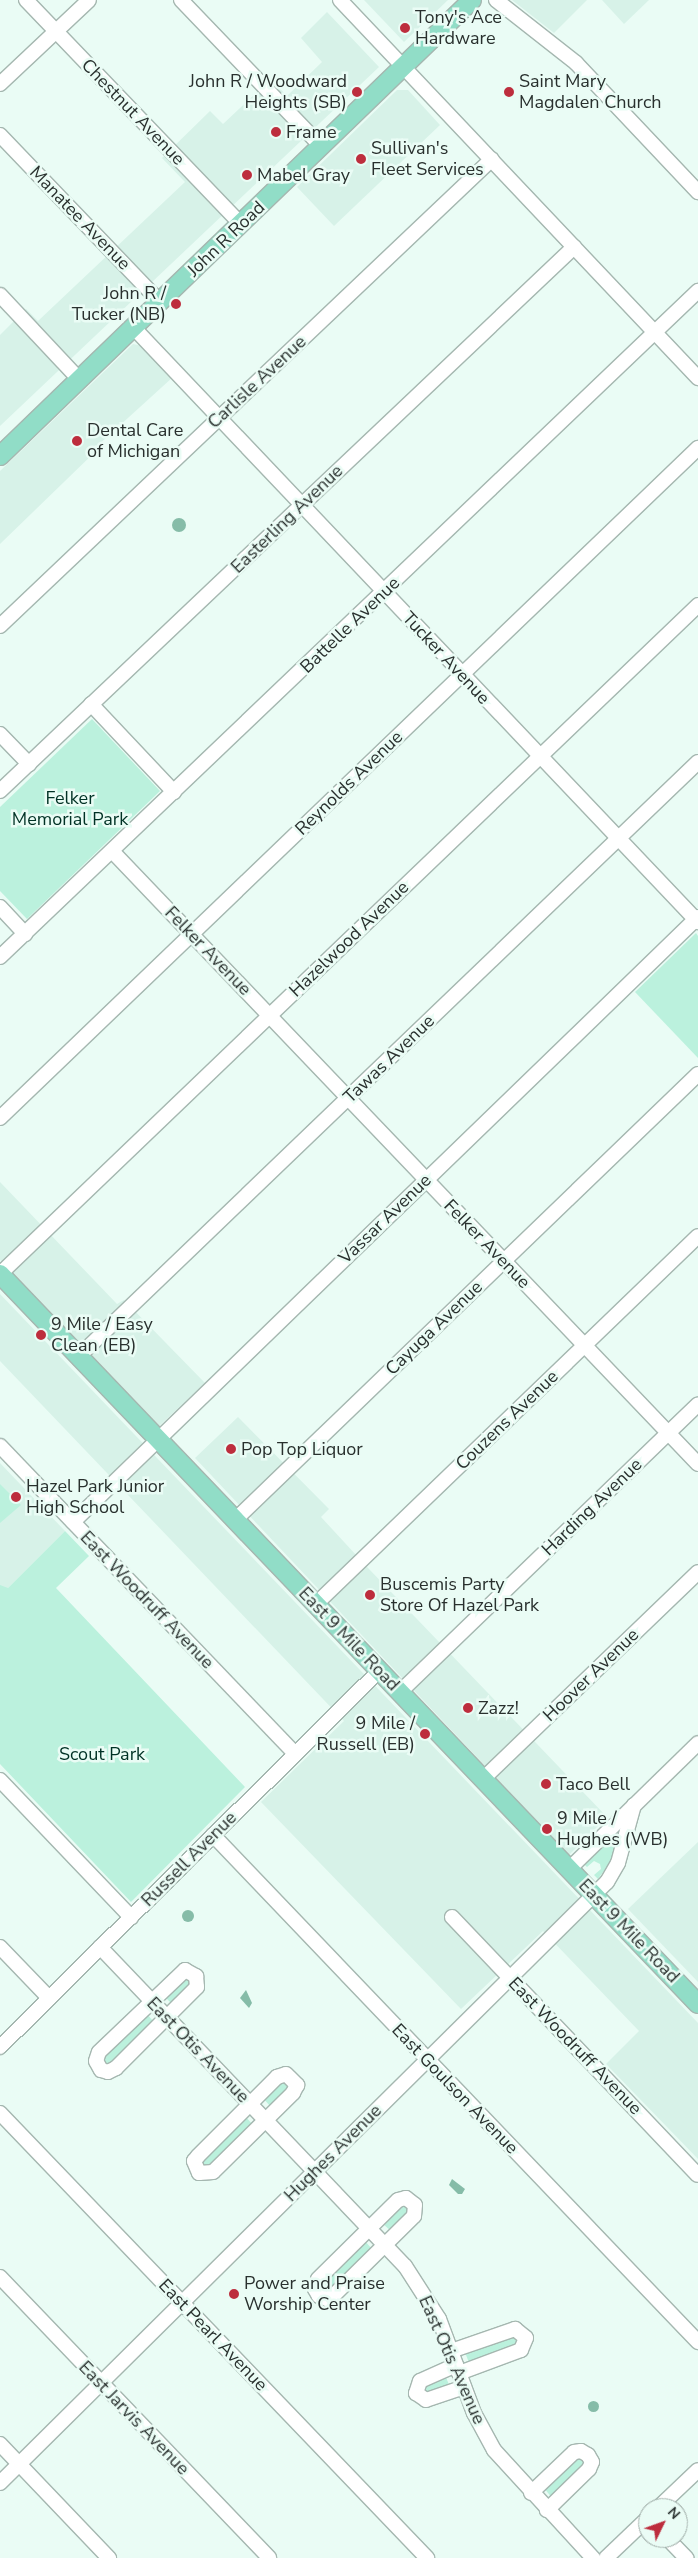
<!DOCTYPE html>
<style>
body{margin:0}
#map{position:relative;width:698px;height:2558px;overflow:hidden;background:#eafcf5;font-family:"Nunito Sans",sans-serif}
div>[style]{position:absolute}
.built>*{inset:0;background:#d7f2e8}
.green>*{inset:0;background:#bbf1dd}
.water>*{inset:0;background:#86bca8}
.round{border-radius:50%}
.roads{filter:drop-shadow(1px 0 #a5b7b0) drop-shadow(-1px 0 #a5b7b0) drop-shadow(0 1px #a5b7b0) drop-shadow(0 -1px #a5b7b0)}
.minor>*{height:14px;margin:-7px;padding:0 7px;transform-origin:7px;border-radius:7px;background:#fff}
.major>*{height:18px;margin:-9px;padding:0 9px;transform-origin:9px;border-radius:9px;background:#91ddc7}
.dots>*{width:14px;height:14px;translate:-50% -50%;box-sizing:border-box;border:2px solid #eafcf5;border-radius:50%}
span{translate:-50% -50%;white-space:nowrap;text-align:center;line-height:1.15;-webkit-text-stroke:5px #eafcf5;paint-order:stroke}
.poi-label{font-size:18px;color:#29302e}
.left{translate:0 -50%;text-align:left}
.right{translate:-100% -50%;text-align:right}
.street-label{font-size:18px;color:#29302e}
.park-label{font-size:18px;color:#003225}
.north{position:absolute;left:638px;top:2498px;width:50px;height:50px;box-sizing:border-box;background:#eafcf5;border:1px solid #9daaa5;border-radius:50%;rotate:48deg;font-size:14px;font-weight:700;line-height:20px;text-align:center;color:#29302e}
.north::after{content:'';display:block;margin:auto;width:18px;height:22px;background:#bd2d3d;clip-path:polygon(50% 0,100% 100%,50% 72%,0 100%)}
</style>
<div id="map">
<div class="built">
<i style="clip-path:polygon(364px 0,448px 0,404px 42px)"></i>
<i style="clip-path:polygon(512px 0,587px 0,554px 33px)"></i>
<i style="clip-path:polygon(602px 0,649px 0,624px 24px)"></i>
<i style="clip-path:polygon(327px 12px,379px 67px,0 426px,0 335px,26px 309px,38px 321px,185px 182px,162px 158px,210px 111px,223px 124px,271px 79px,287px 96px,322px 62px,301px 38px)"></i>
<i style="clip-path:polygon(397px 90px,408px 90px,440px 125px,334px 226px,297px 187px)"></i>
<i style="clip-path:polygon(133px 344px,142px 346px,173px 377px,95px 448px,97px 450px,0 544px,0 471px)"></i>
<i style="clip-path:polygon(0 1182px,117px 1304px,124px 1300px,205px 1383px,159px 1426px,0 1260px)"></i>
<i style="clip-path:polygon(0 1294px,698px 2023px,698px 2159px,606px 2064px,639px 2031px,543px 1931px,461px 2009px,261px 1802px,344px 1721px,0 1361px)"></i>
<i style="clip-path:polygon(238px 1417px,329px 1509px,321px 1517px,369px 1569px,607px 1817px,569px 1855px,195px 1458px)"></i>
<i style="clip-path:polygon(0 1463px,65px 1531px,0 1596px)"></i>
<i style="clip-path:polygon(698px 1842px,698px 1982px,628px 1909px)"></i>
</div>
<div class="green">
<i style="clip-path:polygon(92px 719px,160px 791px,27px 919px,0 891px,0 807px)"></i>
<i style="clip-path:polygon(696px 933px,698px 936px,698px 1058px,635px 992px)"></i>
<i style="clip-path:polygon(0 1484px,21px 1505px,0 1523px)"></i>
<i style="clip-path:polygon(65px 1531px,89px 1556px,56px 1588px,245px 1787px,131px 1902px,0 1764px,0 1585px,8px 1588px)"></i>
<i style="clip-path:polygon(614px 1834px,619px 1837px,612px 1860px,598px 1879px,594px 1875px,601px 1869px,600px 1864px,594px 1861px,587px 1867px,584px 1864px)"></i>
<i style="clip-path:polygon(185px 1976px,193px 1983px,171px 2003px,165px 1997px)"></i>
<i style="clip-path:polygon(146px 2013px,154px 2022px,112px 2065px,105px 2066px,102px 2058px)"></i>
<i style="clip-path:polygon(281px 2080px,291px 2086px,270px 2106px,263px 2098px)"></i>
<i style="clip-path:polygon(245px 2116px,253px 2125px,211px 2168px,204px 2169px,201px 2161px)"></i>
<i style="clip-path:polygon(402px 2203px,410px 2210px,391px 2231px,383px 2224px)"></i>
<i style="clip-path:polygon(364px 2240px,372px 2249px,326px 2294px,319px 2285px)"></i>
<i style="clip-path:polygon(516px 2335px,520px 2344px,469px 2363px,465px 2352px)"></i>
<i style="clip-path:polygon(445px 2375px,450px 2387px,426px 2395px,421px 2385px)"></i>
<i style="clip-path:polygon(580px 2456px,586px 2464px,552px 2498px,544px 2488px)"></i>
</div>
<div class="water">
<i class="round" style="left:172px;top:518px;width:14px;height:14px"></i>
<i class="round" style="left:182px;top:1910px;width:12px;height:12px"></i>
<i style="clip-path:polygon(246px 1990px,252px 2003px,249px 2008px,240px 1998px)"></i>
<i style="clip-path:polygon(452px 2179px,465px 2189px,462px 2194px,458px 2194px,449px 2185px)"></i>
<i class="round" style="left:587.5px;top:2400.5px;width:11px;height:11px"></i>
</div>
<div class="roads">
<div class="minor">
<i style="left:26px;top:0;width:310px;rotate:46.2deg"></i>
<i style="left:181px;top:0;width:202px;rotate:46.2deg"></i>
<i style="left:340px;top:0;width:521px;rotate:46.56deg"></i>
<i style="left:496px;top:0;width:102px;rotate:38.2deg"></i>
<i style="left:576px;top:63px;width:178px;rotate:46.6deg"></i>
<i style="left:0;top:84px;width:122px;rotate:-43.3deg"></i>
<i style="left:0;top:135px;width:231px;rotate:46.2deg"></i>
<i style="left:0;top:295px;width:115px;rotate:46.8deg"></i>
<i style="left:133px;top:327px;width:821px;rotate:46.48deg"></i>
<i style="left:0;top:626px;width:678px;rotate:-43.51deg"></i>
<i style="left:91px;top:704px;width:121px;rotate:46.7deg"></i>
<i style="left:0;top:734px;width:42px;rotate:46deg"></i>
<i style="left:0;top:791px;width:791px;rotate:-43.46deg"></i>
<i style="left:112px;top:851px;width:848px;rotate:46.29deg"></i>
<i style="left:0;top:907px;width:37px;rotate:47deg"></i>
<i style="left:0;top:957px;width:965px;rotate:-43.66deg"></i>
<i style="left:0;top:1118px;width:968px;rotate:-43.83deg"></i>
<i style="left:0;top:1274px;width:967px;rotate:-43.78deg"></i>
<i style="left:79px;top:1356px;width:858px;rotate:-43.82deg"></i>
<i style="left:0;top:1446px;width:426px;rotate:46.2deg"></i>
<i style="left:235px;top:1520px;width:643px;rotate:-43.93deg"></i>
<i style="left:73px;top:1522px;width:870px;rotate:-44.07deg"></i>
<i style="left:316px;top:1604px;width:530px;rotate:-43.93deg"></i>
<i style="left:400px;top:1692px;width:414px;rotate:-44deg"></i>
<i style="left:483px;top:1779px;width:298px;rotate:-43.9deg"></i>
<i style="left:0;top:1780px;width:190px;rotate:46.3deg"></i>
<i style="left:213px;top:1835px;width:702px;rotate:46.27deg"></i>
<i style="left:569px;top:1869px;width:180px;rotate:-44.3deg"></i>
<i style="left:452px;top:1917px;width:356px;rotate:46.4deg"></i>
<i style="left:0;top:1947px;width:71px;rotate:46.1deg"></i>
<i style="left:100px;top:1947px;width:441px;rotate:46.3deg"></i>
<i style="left:405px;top:2266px;width:63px;rotate:57.3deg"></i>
<i style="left:439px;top:2319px;width:100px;rotate:69.6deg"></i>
<i style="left:474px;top:2413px;width:42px;rotate:61.6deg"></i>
<i style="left:494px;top:2450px;width:147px;rotate:47.5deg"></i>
<i style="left:185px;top:1970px;width:13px;rotate:29deg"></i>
<i style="left:196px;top:1976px;width:11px;rotate:85deg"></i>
<i style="left:197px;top:1987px;width:115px;rotate:135deg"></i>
<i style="left:116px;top:2068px;width:9px;rotate:153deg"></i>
<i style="left:108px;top:2072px;width:7px;rotate:-164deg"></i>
<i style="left:101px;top:2070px;width:10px;rotate:-119deg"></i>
<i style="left:96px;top:2061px;width:9px;rotate:-72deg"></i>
<i style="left:99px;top:2052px;width:119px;rotate:-43.6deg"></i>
<i style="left:0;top:2047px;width:534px;rotate:-44.77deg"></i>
<i style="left:286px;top:2074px;width:16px;rotate:45deg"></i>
<i style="left:297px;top:2085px;width:9px;rotate:117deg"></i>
<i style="left:293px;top:2093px;width:112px;rotate:135.4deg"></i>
<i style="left:213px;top:2172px;width:14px;rotate:176deg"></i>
<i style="left:199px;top:2173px;width:13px;rotate:-113deg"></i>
<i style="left:194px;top:2161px;width:6px;rotate:-51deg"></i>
<i style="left:198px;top:2156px;width:112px;rotate:-45deg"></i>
<i style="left:277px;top:2077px;width:9px;rotate:-18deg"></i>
<i style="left:0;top:2113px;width:617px;rotate:46.18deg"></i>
<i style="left:406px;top:2198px;width:11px;rotate:38deg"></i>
<i style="left:415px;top:2205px;width:11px;rotate:95deg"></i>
<i style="left:414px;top:2216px;width:112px;rotate:135.4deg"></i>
<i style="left:334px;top:2295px;width:8px;rotate:150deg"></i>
<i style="left:327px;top:2299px;width:9px;rotate:-159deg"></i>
<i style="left:319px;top:2296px;width:8px;rotate:-120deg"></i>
<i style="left:315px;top:2289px;width:10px;rotate:-73deg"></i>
<i style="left:318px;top:2279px;width:112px;rotate:-44.6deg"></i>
<i style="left:398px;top:2200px;width:8px;rotate:-14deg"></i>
<i style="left:0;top:2277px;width:389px;rotate:46.2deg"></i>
<i style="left:451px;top:2351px;width:68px;rotate:-19deg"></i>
<i style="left:515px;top:2329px;width:14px;rotate:39deg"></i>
<i style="left:526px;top:2338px;width:13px;rotate:113deg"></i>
<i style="left:521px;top:2350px;width:66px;rotate:159.6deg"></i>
<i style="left:456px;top:2365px;width:39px;rotate:156deg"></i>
<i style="left:420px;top:2381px;width:13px;rotate:108deg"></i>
<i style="left:416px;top:2393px;width:12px;rotate:35deg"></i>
<i style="left:426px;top:2400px;width:40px;rotate:-18.9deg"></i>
<i style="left:0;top:2444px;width:158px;rotate:46.3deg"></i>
<i style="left:0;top:2483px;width:854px;rotate:-44.72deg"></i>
<i style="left:607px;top:1882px;width:22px;rotate:-60deg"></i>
<i style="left:618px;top:1863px;width:60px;rotate:-74.6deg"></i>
<i style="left:531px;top:2493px;width:59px;rotate:-43.6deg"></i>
<i style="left:574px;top:2452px;width:7px;rotate:-8deg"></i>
<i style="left:581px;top:2451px;width:8px;rotate:30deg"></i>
<i style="left:588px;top:2455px;width:8px;rotate:60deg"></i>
<i style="left:592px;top:2462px;width:8px;rotate:113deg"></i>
<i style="left:589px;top:2469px;width:59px;rotate:135.7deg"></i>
<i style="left:658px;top:2508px;width:55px;rotate:-43.5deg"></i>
<i style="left:667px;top:2538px;width:28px;rotate:46deg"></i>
<i style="left:606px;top:2558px;width:58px;rotate:-43.6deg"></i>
</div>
<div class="major">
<i style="left:0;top:456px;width:656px;rotate:-44.01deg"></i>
<i style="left:0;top:1274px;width:1010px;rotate:46.28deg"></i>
</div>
</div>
<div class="dots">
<i style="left:405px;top:28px;background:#bd2d3d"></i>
<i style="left:357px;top:92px;background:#bd2d3d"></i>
<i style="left:509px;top:92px;background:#bd2d3d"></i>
<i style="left:276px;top:132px;background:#bd2d3d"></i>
<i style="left:361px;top:159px;background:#bd2d3d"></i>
<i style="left:247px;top:175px;background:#bd2d3d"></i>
<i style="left:176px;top:304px;background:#bd2d3d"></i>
<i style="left:77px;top:441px;background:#bd2d3d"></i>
<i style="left:41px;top:1335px;background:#bd2d3d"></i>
<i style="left:231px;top:1449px;background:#bd2d3d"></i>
<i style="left:16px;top:1497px;background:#bd2d3d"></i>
<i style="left:370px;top:1595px;background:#bd2d3d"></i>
<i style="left:468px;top:1708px;background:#bd2d3d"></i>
<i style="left:425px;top:1734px;background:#bd2d3d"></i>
<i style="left:546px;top:1784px;background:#bd2d3d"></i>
<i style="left:547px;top:1829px;background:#bd2d3d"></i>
<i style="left:234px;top:2294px;background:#bd2d3d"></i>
</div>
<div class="poi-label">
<span class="left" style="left:415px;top:28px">Tony's Ace<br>Hardware</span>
<span class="right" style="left:347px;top:92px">John R / Woodward<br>Heights (SB)</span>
<span class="left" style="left:519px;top:92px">Saint Mary<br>Magdalen Church</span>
<span class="left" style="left:286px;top:132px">Frame</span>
<span class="left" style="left:371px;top:159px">Sullivan's<br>Fleet Services</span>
<span class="left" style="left:257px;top:175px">Mabel Gray</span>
<span class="right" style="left:166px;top:304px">John R /<br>Tucker (NB)</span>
<span class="left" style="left:87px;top:441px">Dental Care<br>of Michigan</span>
<span class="left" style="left:51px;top:1335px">9 Mile / Easy<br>Clean (EB)</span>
<span class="left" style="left:241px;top:1449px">Pop Top Liquor</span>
<span class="left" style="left:26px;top:1497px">Hazel Park Junior<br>High School</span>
<span class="left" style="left:380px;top:1595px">Buscemis Party<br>Store Of Hazel Park</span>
<span class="left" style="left:478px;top:1708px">Zazz!</span>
<span class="right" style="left:415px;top:1734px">9 Mile /<br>Russell (EB)</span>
<span class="left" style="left:556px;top:1784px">Taco Bell</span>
<span class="left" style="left:557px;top:1829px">9 Mile /<br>Hughes (WB)</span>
<span class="left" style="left:244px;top:2294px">Power and Praise<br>Worship Center</span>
</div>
<div class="street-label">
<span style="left:133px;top:112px;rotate:46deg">Chestnut Avenue</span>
<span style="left:80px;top:218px;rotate:46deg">Manatee Avenue</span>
<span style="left:226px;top:239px;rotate:-44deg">John R Road</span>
<span style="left:257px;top:382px;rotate:-43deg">Carlisle Avenue</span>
<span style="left:287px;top:519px;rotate:-44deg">Easterling Avenue</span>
<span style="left:350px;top:625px;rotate:-44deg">Battelle Avenue</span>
<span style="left:446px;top:658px;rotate:47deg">Tucker Avenue</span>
<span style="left:349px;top:783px;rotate:-44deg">Reynolds Avenue</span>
<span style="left:349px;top:939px;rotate:-44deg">Hazelwood Avenue</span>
<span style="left:208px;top:951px;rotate:46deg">Felker Avenue</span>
<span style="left:389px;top:1059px;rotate:-44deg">Tawas Avenue</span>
<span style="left:385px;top:1219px;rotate:-44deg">Vassar Avenue</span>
<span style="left:487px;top:1244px;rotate:46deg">Felker Avenue</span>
<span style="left:434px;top:1328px;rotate:-44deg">Cayuga Avenue</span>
<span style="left:507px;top:1420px;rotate:-44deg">Couzens Avenue</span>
<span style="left:592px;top:1507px;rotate:-44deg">Harding Avenue</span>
<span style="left:147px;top:1600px;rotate:46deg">East Woodruff Avenue</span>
<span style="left:349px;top:1639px;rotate:46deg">East 9 Mile Road</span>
<span style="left:591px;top:1675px;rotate:-44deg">Hoover Avenue</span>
<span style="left:189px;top:1859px;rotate:-45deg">Russell Avenue</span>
<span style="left:629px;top:1931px;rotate:46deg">East 9 Mile Road</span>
<span style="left:575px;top:2046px;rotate:46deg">East Woodruff Avenue</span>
<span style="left:198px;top:2050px;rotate:46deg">East Otis Avenue</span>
<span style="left:455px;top:2089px;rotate:46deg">East Goulson Avenue</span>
<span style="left:333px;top:2153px;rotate:-45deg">Hughes Avenue</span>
<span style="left:213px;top:2335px;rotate:46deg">East Pearl Avenue</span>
<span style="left:452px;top:2360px;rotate:66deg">East Otis Avenue</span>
<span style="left:134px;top:2418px;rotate:46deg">East Jarvis Avenue</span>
</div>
<div class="park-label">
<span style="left:70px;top:809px">Felker<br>Memorial Park</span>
<span style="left:102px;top:1754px">Scout Park</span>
</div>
<div class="north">N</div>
</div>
